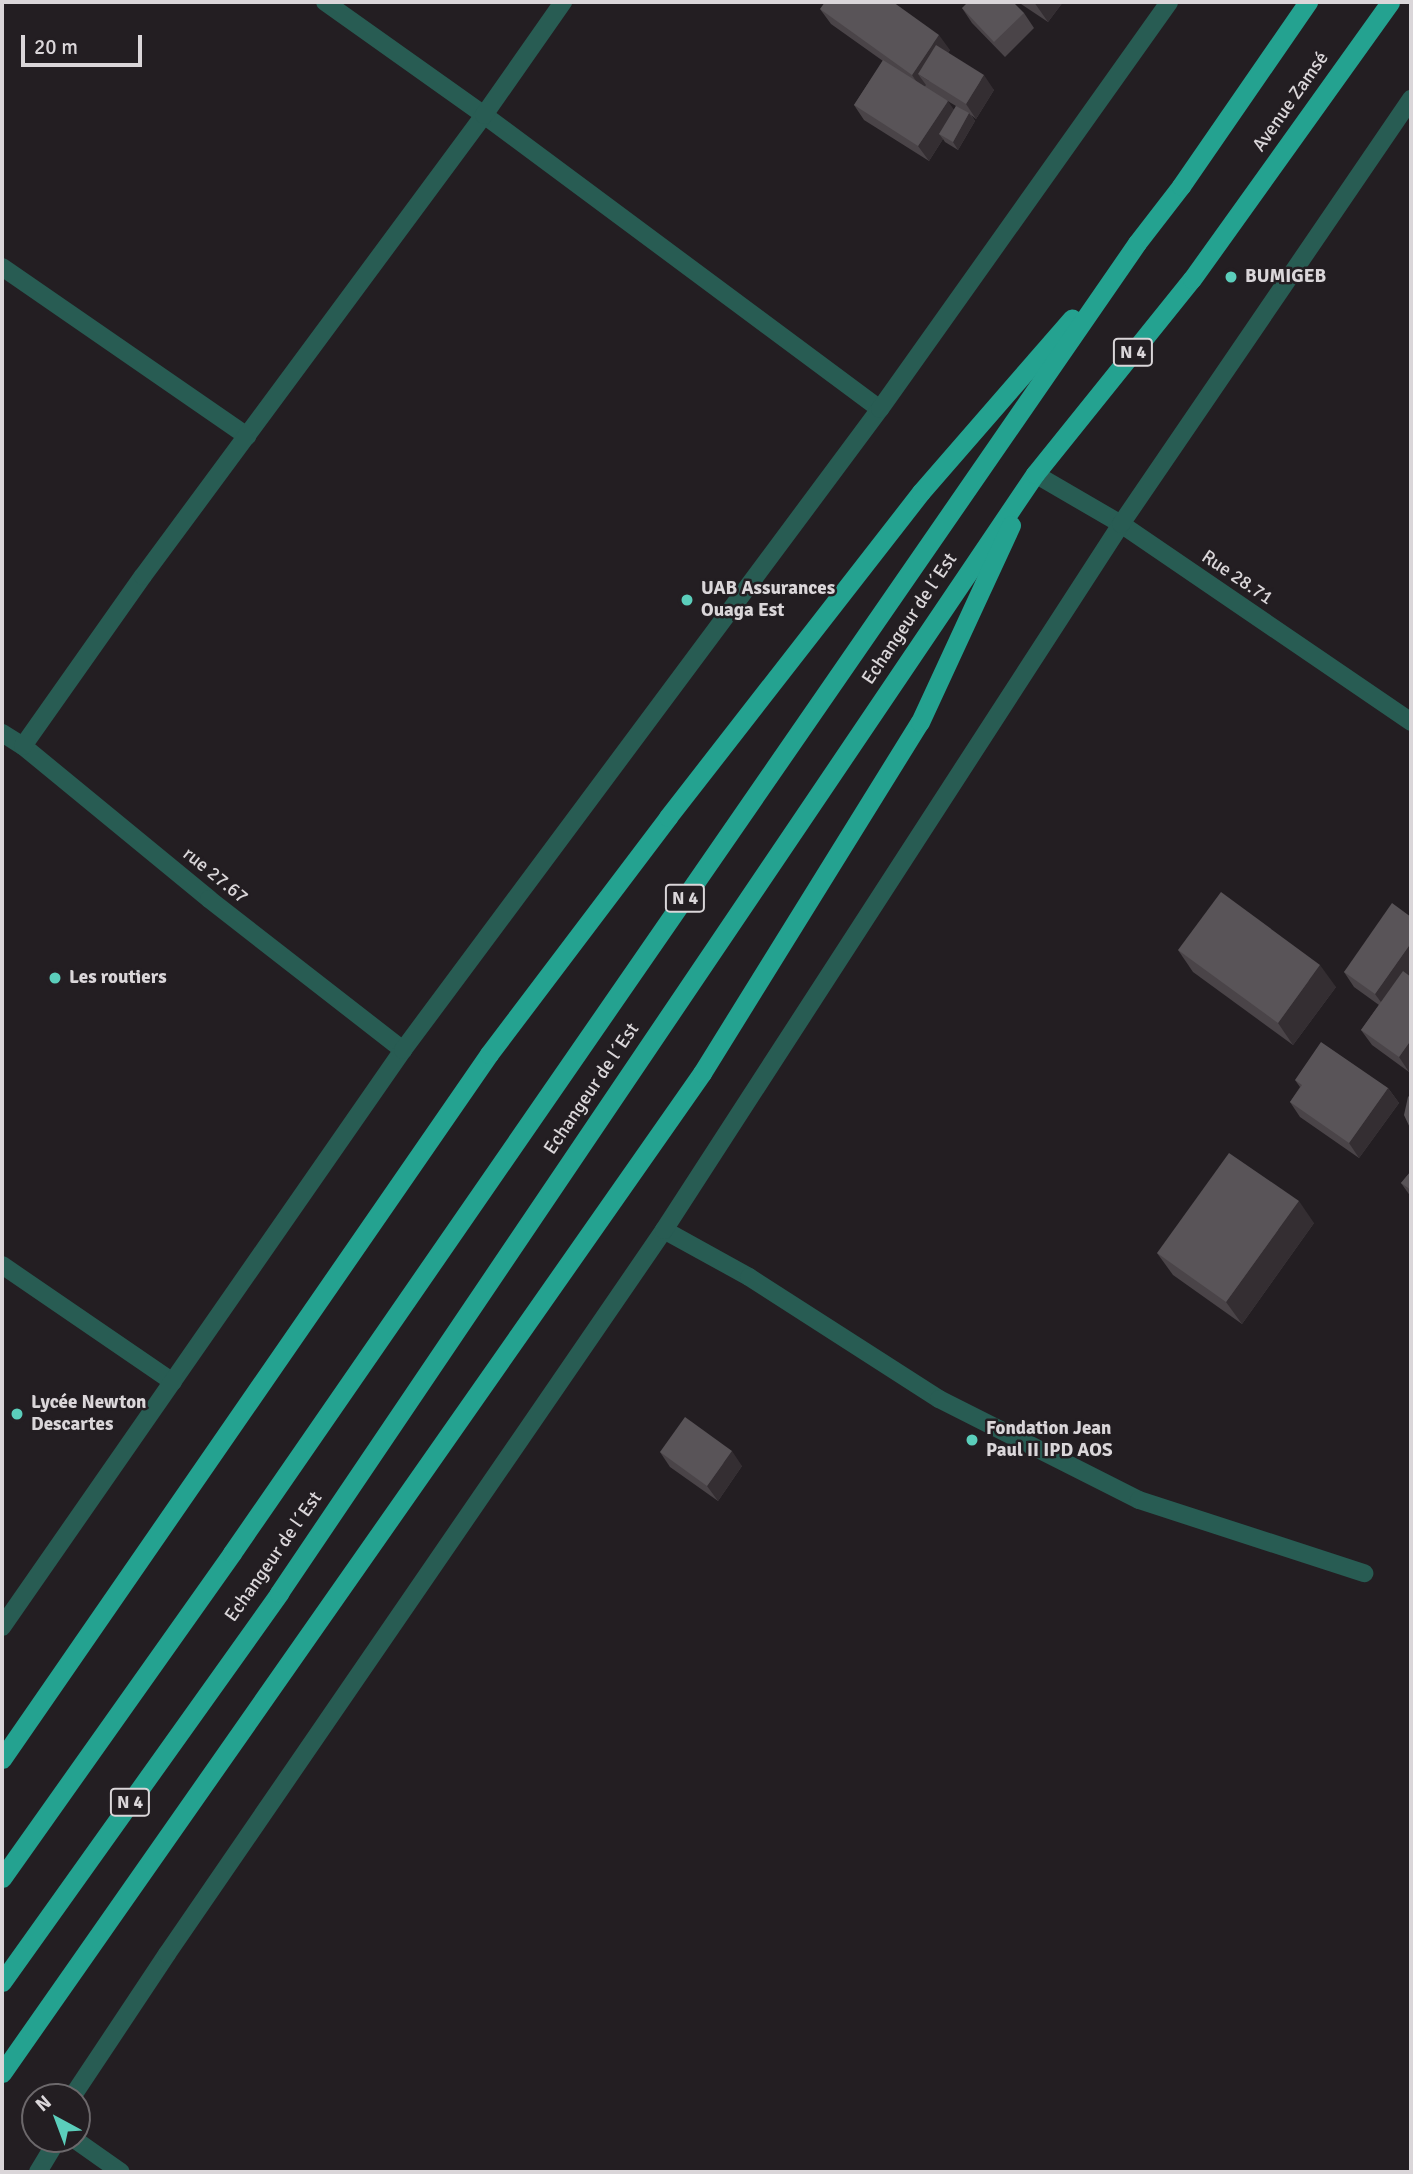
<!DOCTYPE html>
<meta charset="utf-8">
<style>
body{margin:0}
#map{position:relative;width:1413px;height:2174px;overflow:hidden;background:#231e22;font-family:Signika,sans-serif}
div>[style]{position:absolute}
.service>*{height:18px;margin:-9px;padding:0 9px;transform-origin:9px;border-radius:9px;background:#285c53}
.minor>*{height:18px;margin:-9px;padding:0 9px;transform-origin:9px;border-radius:9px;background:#285c53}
.trunk>*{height:19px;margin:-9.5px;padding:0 9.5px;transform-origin:9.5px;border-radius:9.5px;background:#24a290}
.wall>*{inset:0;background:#4a4448}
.shaded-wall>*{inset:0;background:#342e32}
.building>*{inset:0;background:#595458}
.dots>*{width:19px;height:19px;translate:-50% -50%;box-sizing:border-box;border:4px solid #231e22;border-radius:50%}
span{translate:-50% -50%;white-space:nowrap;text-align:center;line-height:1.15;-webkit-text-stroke:5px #231e22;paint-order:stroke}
.shield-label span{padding:2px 5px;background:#231e22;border:2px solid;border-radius:5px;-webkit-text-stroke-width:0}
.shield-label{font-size:18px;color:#dad6d9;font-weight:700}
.street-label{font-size:19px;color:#dad6d9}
.poi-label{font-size:19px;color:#dad6d9;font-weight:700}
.left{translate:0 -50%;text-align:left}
.frame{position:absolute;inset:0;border:4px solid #dad6d9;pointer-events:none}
.north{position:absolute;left:21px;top:2083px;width:70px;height:70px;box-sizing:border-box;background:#231e22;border:2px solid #6c686b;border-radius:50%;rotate:319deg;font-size:19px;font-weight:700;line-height:28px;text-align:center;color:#dad6d9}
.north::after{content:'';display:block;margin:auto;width:24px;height:32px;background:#5bcebb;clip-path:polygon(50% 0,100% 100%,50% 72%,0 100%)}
.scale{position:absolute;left:21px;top:35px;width:121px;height:32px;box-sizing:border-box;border:4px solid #dad6d9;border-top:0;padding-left:9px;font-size:21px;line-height:24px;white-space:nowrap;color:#dad6d9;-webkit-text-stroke:5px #231e22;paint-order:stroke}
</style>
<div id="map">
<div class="service">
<i style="left:664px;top:1230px;width:97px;rotate:28.9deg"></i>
<i style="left:749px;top:1277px;width:226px;rotate:32.7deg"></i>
<i style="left:939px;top:1399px;width:224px;rotate:26.8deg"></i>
<i style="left:1139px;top:1500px;width:237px;rotate:18deg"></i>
</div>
<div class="minor">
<i style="left:325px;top:2px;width:195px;rotate:35.4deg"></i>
<i style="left:484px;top:115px;width:493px;rotate:36.6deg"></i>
<i style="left:2px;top:267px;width:298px;rotate:34.6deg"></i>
<i style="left:1035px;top:474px;width:99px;rotate:30.2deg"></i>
<i style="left:1121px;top:524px;width:351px;rotate:34.3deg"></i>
<i style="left:2px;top:733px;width:25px;rotate:32deg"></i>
<i style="left:23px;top:746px;width:241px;rotate:39.4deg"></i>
<i style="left:209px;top:899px;width:246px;rotate:37.9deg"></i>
<i style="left:23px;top:746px;width:208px;rotate:-54.8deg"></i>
<i style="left:143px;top:576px;width:573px;rotate:-53.51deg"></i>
<i style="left:484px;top:115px;width:138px;rotate:-55deg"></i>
<i style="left:2px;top:1265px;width:207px;rotate:34.4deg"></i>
<i style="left:2px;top:1627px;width:703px;rotate:-55.2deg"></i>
<i style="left:403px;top:1050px;width:799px;rotate:-53.35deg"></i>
<i style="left:880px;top:409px;width:499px;rotate:-54.6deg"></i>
<i style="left:72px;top:2097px;width:172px;rotate:-56.4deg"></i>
<i style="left:167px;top:1954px;width:878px;rotate:-55.53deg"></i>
<i style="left:664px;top:1230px;width:841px;rotate:-57.08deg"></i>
<i style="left:1121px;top:524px;width:515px;rotate:-55.69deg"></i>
<i style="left:74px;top:2139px;width:57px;rotate:35.1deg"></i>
<i style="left:38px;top:2172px;width:39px;rotate:-59deg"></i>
</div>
<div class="trunk">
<i style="left:2px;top:1759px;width:857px;rotate:-55.36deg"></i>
<i style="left:489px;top:1054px;width:297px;rotate:-52.9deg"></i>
<i style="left:668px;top:817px;width:412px;rotate:-52.1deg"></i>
<i style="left:921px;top:492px;width:230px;rotate:-49deg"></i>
<i style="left:2px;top:1878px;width:398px;rotate:-54.7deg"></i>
<i style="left:232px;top:1553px;width:1592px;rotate:-55.36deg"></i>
<i style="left:1137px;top:243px;width:72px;rotate:-52.3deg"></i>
<i style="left:1181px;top:186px;width:224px;rotate:-55.4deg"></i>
<i style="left:2px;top:1982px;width:478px;rotate:-54.5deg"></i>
<i style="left:279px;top:1593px;width:1350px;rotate:-55.96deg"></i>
<i style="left:1035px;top:474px;width:250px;rotate:-51.2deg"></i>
<i style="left:1192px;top:279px;width:340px;rotate:-54.4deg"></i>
<i style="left:2px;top:2073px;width:1221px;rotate:-55.01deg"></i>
<i style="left:702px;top:1073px;width:413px;rotate:-58.2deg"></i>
<i style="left:920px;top:722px;width:217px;rotate:-65.2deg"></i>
</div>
<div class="wall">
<i style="clip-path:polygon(1018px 2px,1063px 2px,1048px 22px)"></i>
<i style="clip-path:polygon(962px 8px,1024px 13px,1034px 28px,1005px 57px,972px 23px)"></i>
<i style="clip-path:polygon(evenodd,820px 9px,950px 50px,948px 53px,994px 90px,976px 119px,971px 115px,975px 121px,958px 150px,945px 142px,943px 139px,929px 161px,864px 120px,854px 105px,883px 61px,831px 24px,820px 9px,946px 100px,956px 106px,954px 110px,946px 100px)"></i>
<i style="clip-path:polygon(1411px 917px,1411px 973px,1410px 975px,1409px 1072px,1372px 1045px,1361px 1030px,1379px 1005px,1354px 987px,1344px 972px)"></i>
<i style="clip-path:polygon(1178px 950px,1336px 987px,1293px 1045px,1193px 972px)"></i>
<i style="clip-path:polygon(1295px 1080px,1388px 1088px,1399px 1103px,1359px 1158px,1300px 1117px,1290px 1102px,1300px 1087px)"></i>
<i style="clip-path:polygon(1411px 1171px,1411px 1197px,1401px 1183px)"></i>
<i style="clip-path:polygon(1314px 1223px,1242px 1324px,1173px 1275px,1157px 1253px)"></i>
<i style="clip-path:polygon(660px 1452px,742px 1466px,718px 1501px,670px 1467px)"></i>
</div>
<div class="shaded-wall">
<i style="clip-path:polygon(1034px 2px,1063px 2px,1048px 22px)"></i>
<i style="clip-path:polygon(939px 35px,950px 50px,929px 81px,918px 74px,926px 85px,922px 90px,912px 75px)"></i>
<i style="clip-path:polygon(984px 75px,994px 90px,976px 119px,966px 104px)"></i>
<i style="clip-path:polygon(948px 101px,958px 116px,939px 134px,943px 139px,929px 161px,918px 146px)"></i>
<i style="clip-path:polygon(969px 113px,975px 121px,958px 150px,953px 142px)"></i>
<i style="clip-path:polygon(1411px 943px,1411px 973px,1386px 1009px,1375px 994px)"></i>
<i style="clip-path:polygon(1320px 965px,1336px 987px,1293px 1045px,1278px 1023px)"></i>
<i style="clip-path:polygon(1411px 1040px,1411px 1069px,1409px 1072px,1399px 1057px)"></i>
<i style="clip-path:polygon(1388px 1088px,1399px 1103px,1359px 1158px,1349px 1143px)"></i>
<i style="clip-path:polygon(1299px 1201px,1314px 1223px,1242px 1324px,1226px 1302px)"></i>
<i style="clip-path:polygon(732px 1451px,742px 1466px,718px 1501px,707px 1486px)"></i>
</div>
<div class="building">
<i style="clip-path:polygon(825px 2px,893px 2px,939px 35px,912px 75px,820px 9px)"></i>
<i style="clip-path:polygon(968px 2px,1013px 2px,1024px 13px,994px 42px,962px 8px)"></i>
<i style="clip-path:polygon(936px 45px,984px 75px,966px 104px,918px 74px)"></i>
<i style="clip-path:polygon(883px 60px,948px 101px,918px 146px,854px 105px)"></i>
<i style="clip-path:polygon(956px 106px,969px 113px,953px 142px,939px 134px)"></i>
<i style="clip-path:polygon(1221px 892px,1320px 965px,1278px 1023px,1178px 950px)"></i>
<i style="clip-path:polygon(1392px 903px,1411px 917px,1411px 943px,1375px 994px,1344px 972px)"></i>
<i style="clip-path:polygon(1403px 971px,1411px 977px,1411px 1040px,1399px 1057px,1361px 1030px)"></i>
<i style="clip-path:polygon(1321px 1042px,1388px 1088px,1349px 1143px,1290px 1102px,1302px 1085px,1295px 1080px)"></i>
<i style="clip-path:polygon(1411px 1094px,1411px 1130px,1404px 1115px,1408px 1097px)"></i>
<i style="clip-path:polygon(1229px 1153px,1299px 1201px,1226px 1302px,1157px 1253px)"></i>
<i style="clip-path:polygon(1411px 1171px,1411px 1190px,1401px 1183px)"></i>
<i style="clip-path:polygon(685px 1417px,732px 1451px,707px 1486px,660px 1452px)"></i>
</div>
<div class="dots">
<i style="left:1231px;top:277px;background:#5bcebb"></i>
<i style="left:687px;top:600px;background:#5bcebb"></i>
<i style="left:55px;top:978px;background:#5bcebb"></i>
<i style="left:17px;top:1414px;background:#5bcebb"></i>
<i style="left:972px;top:1440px;background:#5bcebb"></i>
</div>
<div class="shield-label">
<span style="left:1133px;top:352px">N 4</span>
<span style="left:685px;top:898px">N 4</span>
<span style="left:130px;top:1802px">N 4</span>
</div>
<div class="street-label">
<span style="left:1291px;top:102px;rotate:-55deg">Avenue Zamsé</span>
<span style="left:1237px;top:578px;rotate:34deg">Rue 28.71</span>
<span style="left:910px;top:619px;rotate:-56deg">Echangeur de l´Est</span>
<span style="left:215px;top:876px;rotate:39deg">rue 27.67</span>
<span style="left:592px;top:1089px;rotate:-56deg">Echangeur de l´Est</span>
<span style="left:274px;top:1557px;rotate:-55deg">Echangeur de l´Est</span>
</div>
<div class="poi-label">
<span class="left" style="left:1245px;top:277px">BUMIGEB</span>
<span class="left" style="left:701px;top:600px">UAB Assurances<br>Ouaga Est</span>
<span class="left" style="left:69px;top:978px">Les routiers</span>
<span class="left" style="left:31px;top:1414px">Lycée Newton<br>Descartes</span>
<span class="left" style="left:986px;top:1440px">Fondation Jean<br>Paul II IPD AOS</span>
</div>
<div class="frame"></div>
<div class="north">N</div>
<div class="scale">20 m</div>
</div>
